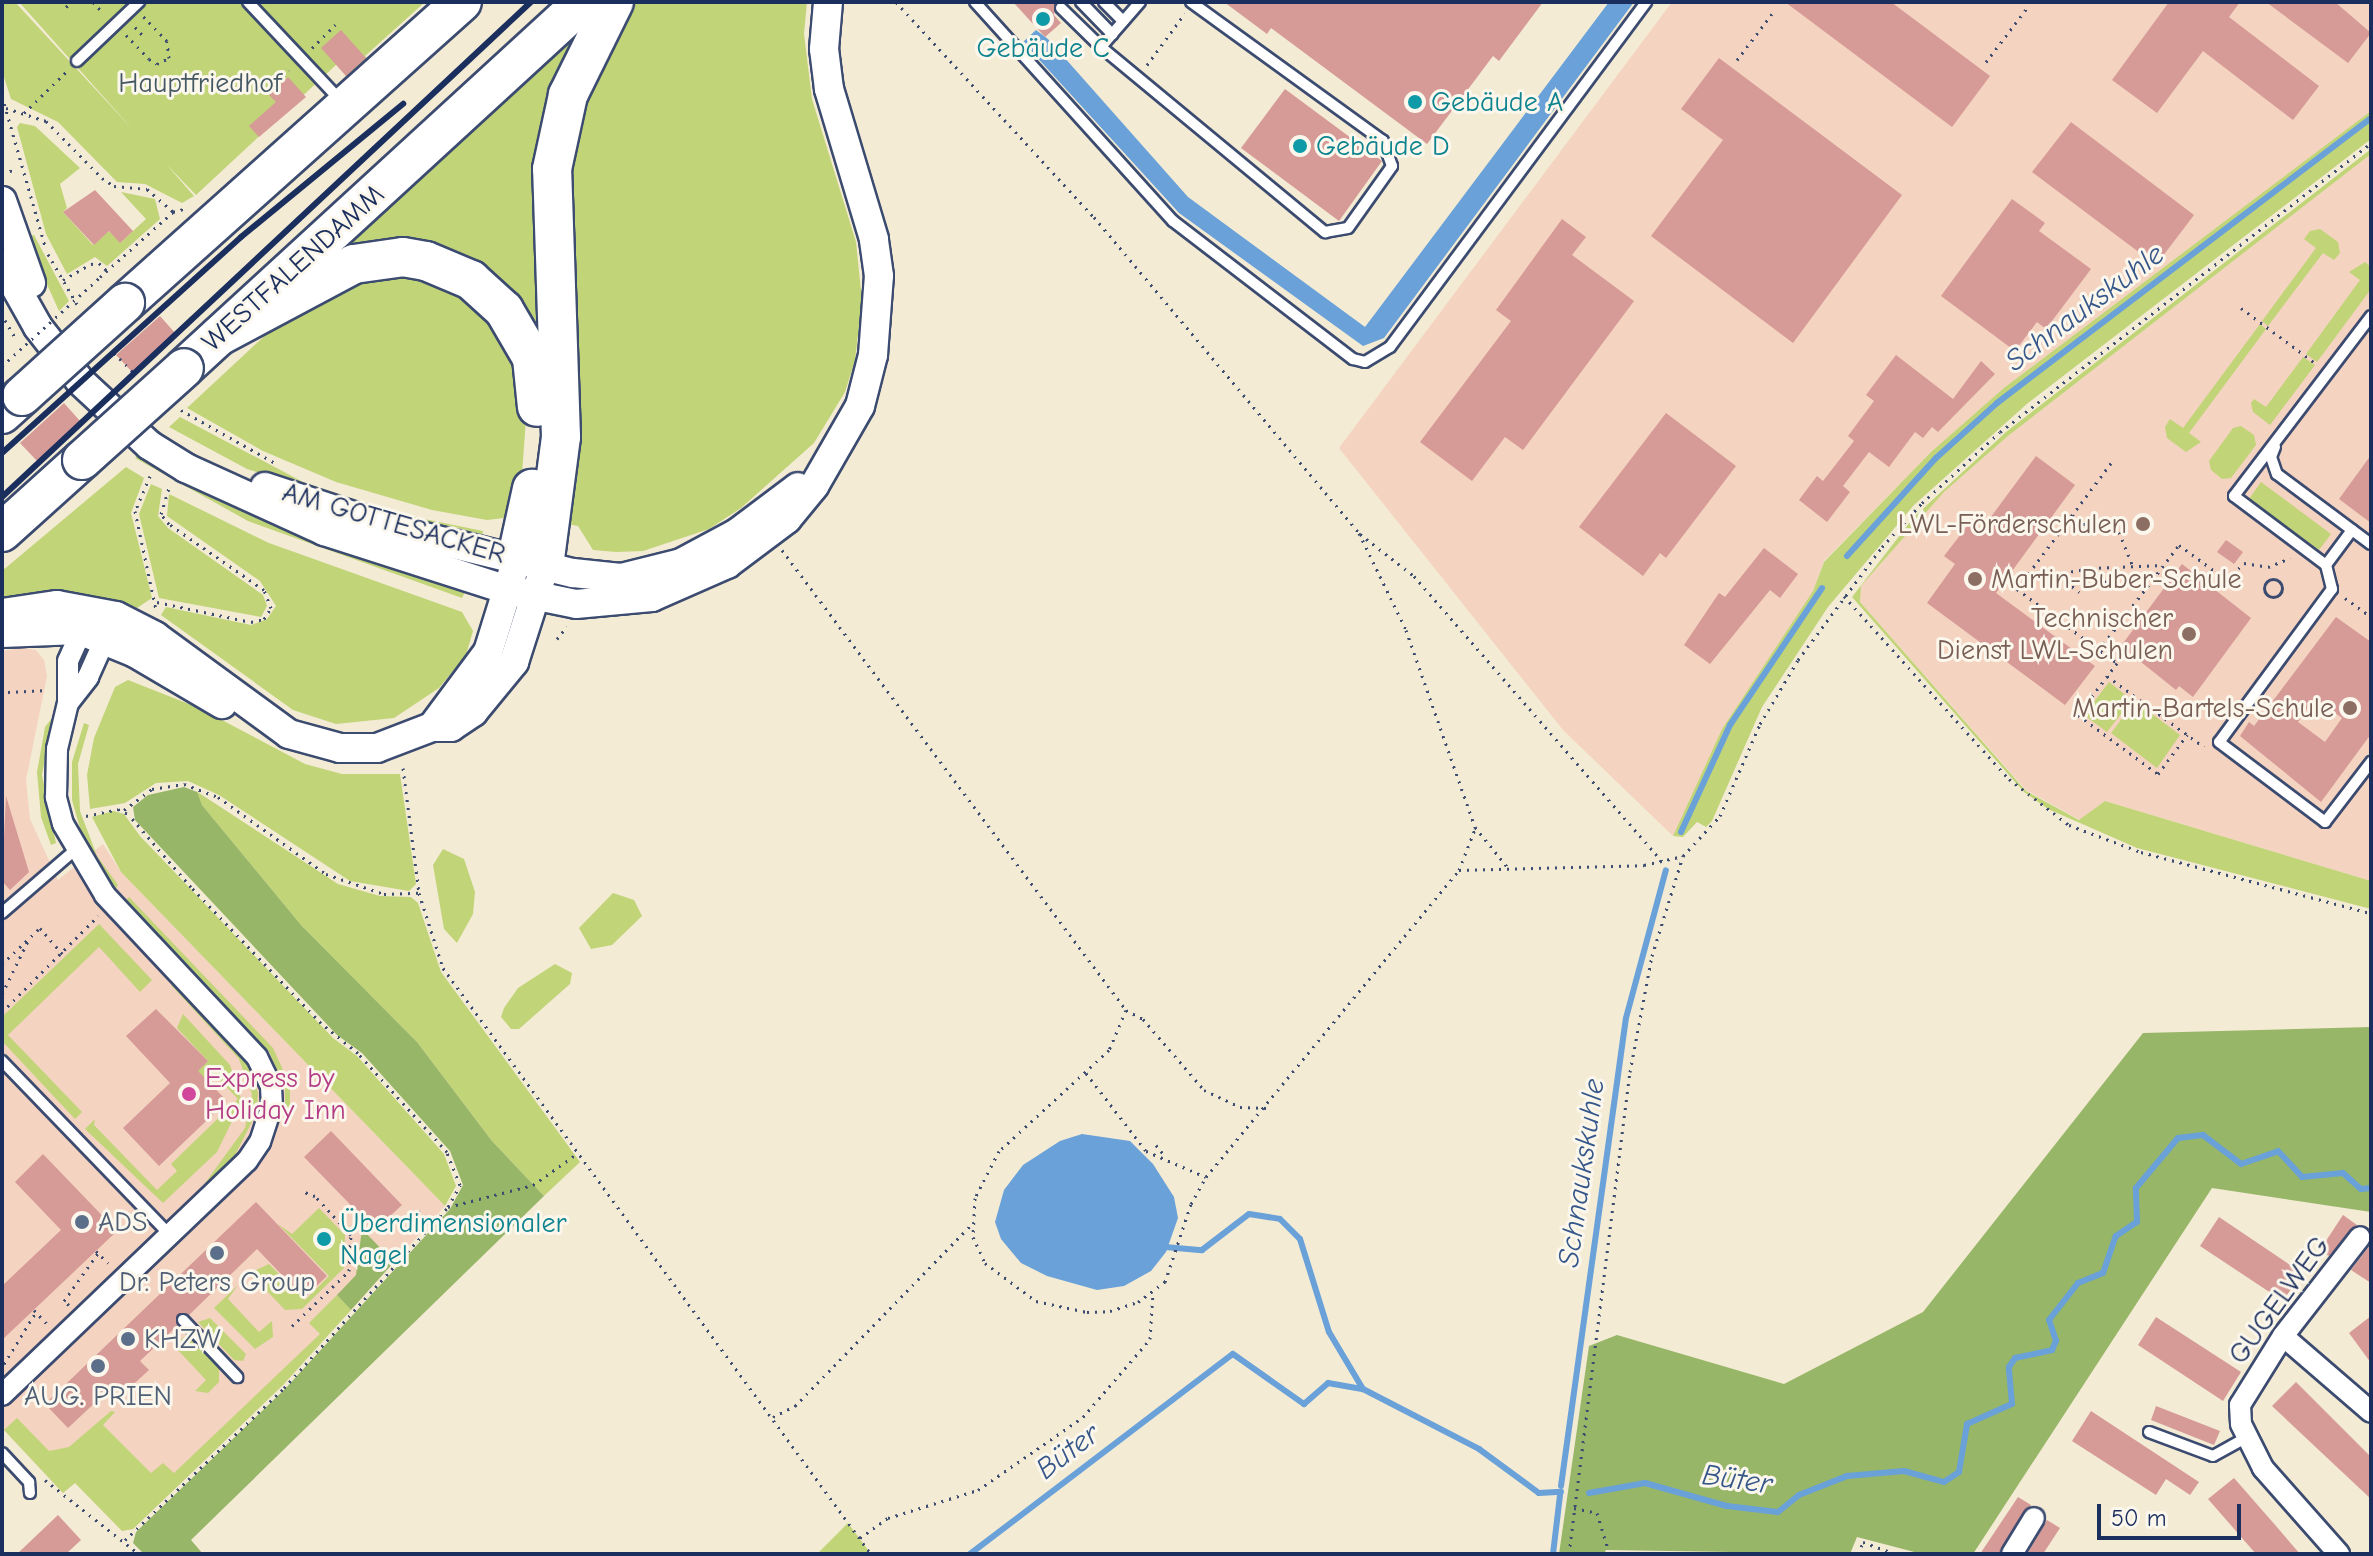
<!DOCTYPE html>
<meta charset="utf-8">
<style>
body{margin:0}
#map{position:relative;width:2373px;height:1556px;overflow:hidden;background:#f4ebd5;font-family:"Comic Neue",sans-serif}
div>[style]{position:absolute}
.built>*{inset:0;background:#f4d3c0}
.green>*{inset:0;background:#c1d478}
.forest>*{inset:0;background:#98b668}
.water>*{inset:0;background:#69a1d8}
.stream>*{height:6px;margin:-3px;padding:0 3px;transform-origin:3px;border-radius:3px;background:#69a1d8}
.building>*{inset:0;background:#d69a97}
.path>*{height:3px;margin-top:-1.5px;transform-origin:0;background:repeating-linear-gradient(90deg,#3c4b70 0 2px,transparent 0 8px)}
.path>.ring{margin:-1.5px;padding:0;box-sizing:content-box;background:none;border:3px solid #3c4b70;border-radius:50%}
.roads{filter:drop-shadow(2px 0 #3c4b70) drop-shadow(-2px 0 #3c4b70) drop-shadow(0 2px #3c4b70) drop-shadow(0 -2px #3c4b70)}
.lane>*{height:10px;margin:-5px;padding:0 5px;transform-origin:5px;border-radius:5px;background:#fff}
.street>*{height:20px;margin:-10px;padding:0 10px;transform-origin:10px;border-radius:10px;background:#fff}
.secondary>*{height:28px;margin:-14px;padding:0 14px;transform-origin:14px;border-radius:14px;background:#fff}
.highway>*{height:38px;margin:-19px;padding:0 19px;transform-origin:19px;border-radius:19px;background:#fff}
.rail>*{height:6px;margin:-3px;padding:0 3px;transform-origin:3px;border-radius:3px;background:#1b2f5e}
.path-bridge>*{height:3px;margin-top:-1.5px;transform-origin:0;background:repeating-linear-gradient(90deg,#3c4b70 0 2px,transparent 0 8px)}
.bridges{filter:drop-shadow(2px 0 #3c4b70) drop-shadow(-2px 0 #3c4b70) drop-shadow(0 2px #3c4b70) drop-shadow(0 -2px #3c4b70)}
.highway-bridge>*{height:38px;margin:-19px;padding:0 19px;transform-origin:19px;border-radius:19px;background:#fff}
.dots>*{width:22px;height:22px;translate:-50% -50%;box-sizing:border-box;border:4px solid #fbf7ec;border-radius:50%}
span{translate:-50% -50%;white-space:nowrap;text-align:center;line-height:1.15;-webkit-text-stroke:6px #fbf7ec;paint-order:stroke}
.culture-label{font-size:28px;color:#0d838f}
.left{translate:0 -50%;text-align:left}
.park-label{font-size:28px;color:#445864}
.street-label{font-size:28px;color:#1b2f5e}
.education-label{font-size:28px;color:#785e54}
.right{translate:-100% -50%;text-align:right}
.hotel-label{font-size:28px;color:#b23c85}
.service-label{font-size:28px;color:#4e5e75}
.water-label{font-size:30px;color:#365789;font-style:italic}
.frame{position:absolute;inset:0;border:4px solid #1b2f5e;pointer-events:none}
.scale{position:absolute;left:2097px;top:1504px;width:144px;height:36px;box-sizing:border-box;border:4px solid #1b2f5e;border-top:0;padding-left:10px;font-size:24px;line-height:28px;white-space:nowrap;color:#1b2f5e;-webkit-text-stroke:6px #fbf7ec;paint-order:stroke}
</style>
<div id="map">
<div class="built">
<i style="clip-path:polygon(1672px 2px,2371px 2px,2371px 111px,2005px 387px,1931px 452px,1824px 561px,1813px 591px,1722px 729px,1673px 836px,1563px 730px,1339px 448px)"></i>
<i style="clip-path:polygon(2371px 154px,2371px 881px,2105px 801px,2080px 820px,2026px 790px,1860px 602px,1861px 586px,1944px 492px,2008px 436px)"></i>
<i style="clip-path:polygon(23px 648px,36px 650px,44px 660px,47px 676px,26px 780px,30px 819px,58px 880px,103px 844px,121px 872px,445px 1206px,283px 1385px,133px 1529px,122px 1531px,75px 1483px,63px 1493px,2px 1428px,2px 651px)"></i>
</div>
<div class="green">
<i style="clip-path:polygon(2px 2px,15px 2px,134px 131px,19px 2px,425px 2px,365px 56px,369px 61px,349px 80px,337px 64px,196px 195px,166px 164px,194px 196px,182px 203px,145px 184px,117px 182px,58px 122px,11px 99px,2px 71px)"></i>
<i style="clip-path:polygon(626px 2px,807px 2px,804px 34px,812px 99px,856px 242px,862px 300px,855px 360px,845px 392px,814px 443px,741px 508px,709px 529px,643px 551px,616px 552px,593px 550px,578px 526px,562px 523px,565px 135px)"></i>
<i style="clip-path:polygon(582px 27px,560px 96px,547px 424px,511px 304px,353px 256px,345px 247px)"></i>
<i style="clip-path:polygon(2371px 111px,2371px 139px,2028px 403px,1914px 505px,1828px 607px,1762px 707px,1712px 821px,1706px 827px,1697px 822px,1683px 837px,1673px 836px,1722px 729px,1813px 591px,1824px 562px,1931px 452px,2005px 387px)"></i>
<i style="clip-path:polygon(20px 123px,35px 126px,80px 168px,60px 184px,67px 208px,63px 212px,93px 245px,109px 231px,121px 242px,146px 219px,121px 192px,155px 199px,160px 219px,107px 266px,95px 257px,67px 274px,46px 234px,17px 127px)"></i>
<i style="clip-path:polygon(2371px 149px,2371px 154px,2008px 436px,1944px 492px,1861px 586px,1860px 602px,2026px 791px,2079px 820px,2105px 801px,2371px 881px,2371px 909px,2137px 848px,2048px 809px,2024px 792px,1852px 597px,1914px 517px,2006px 432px)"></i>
<i style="clip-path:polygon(2320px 229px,2338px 242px,2340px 253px,2334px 260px,2323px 253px,2268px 326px,2262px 321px,2316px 248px,2304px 239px,2310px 231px)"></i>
<i style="clip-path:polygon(34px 235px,69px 301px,59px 311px,32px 251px,29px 236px)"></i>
<i style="clip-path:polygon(2365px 262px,2371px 267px,2371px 289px,2317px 362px,2306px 354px,2360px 280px,2349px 272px)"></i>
<i style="clip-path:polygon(403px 266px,482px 296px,528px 391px,519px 516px,487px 520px,432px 510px,336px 482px,263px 451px,187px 408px,301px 302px)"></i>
<i style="clip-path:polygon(2260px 324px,2266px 329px,2189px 433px,2201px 442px,2186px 452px,2167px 438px,2165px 427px,2170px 419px,2183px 428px)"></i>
<i style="clip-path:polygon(2303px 357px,2315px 365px,2270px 425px,2253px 412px,2251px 403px,2254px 399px,2266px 407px)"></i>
<i style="clip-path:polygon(180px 417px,303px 482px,395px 513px,483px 531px,482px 537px,426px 526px,247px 469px,169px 427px)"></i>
<i style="clip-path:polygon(2241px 426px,2254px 435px,2256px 445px,2231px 478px,2222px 479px,2211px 470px,2209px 461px,2233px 428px)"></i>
<i style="clip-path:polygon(146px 448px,310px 540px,460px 589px,465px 592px,462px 598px,248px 521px,135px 458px)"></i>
<i style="clip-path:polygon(126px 467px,144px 478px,131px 513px,152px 598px,137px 608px,93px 596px,38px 592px,2px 601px,2px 571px)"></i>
<i style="clip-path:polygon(2261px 482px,2331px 534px,2319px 550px,2249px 499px)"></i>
<i style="clip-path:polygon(151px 484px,162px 489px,158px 516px,168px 528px,263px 595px,267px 606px,261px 617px,159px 598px,139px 514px)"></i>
<i style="clip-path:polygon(169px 494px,269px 543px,462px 612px,473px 631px,466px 655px,439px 688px,394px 718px,336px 724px,293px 710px,161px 615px,166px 607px,251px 625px,267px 619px,276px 606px,260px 581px,167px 516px)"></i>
<i style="clip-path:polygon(128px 680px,199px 708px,305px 764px,342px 774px,400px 774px,416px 884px,409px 891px,350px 881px,219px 795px,188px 781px,156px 783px,125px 803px,90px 809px,87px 775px,94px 738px,115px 687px)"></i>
<i style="clip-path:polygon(2109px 682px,2132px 700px,2107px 732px,2084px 715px)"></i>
<i style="clip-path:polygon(2135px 701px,2180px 735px,2157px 768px,2111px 733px)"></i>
<i style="clip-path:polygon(52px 718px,42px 775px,56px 843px,51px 845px,41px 817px,37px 772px,45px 727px)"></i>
<i style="clip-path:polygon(84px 723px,89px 725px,78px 764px,80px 811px,97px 856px,118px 885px,115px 889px,84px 842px,72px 800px,72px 762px)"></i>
<i style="clip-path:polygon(196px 791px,338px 884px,380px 896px,411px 897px,418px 903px,441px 972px,580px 1162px,544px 1196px,492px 1141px,417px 1042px,301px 925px,202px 805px)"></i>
<i style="clip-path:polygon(113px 811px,124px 814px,140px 836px,333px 1038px,357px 1056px,444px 1154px,456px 1186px,445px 1206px,121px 872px,92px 817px)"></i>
<i style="clip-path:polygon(443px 849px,464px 859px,475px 892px,473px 914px,457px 943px,444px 929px,433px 865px)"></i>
<i style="clip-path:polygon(613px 893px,634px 900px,642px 916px,612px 945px,591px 949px,579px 928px)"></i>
<i style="clip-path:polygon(129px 897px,273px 1048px,290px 1085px,290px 1120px,285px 1119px,285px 1087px,269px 1052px,126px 900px)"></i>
<i style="clip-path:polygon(99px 924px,152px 980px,140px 992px,99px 947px,8px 1035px,82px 1112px,75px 1119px,2px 1041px,2px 1017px)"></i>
<i style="clip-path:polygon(555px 964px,572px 973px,570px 984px,519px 1029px,511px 1029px,501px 1017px,504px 1008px,518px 988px)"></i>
<i style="clip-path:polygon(178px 983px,243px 1055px,258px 1092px,257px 1112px,234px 1157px,192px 1201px,245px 1128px,252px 1094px,239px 1059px,171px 985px)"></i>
<i style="clip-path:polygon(183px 1014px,230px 1065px,242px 1101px,217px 1152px,163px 1203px,85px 1129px,95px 1119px,94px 1125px,157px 1190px,177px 1171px,171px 1164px,238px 1099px,217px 1077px,207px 1086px,195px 1073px,208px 1061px,177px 1028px)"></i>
<i style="clip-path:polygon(319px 1208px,345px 1235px,344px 1268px,302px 1309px,285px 1310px,250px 1273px,269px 1264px,305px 1300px,329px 1276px,278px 1224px,292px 1234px)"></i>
<i style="clip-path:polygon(238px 1285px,228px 1299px,259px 1332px,272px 1321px,273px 1337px,255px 1349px,214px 1308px)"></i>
<i style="clip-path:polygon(337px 1295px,351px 1310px,283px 1385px,133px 1529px,122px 1531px,75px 1483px,63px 1493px,4px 1430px,17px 1418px,49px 1451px,69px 1447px,111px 1411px,115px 1412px,103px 1425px,151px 1473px,163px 1463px,174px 1473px,320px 1334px,309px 1323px)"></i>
<i style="clip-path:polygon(210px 1318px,246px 1354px,243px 1361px,234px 1360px,198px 1322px)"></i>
<i style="clip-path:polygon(187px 1334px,219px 1368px,219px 1382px,208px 1393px,195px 1391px,206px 1380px,174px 1346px)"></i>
<i style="clip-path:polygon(848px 1523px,871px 1554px,817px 1554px)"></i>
</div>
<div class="forest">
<i style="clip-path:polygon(184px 787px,197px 792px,202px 805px,301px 925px,417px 1042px,492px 1141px,544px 1196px,191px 1540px,203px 1554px,144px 1554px,133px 1543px,136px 1532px,285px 1389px,450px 1209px,463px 1185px,450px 1151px,362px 1053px,337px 1035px,135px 820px,133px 807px,148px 795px)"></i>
<i style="clip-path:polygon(2371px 1027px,2371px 1212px,2212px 1188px,1973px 1554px,1922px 1554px,1857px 1537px,1850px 1554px,1606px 1550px,1604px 1554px,1559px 1554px,1589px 1346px,1617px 1335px,1784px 1384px,1923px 1312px,2143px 1033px)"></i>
<i style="clip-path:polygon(362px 1229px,394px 1262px,351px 1310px,337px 1295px,356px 1275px)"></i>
</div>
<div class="water">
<i style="clip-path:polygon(1609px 2px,1634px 2px,1384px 338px,1363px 346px,1179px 213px,1023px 42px,1036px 30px,1048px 39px,1188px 197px,1365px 327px)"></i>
<i style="clip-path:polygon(1082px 1134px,1130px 1141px,1153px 1164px,1174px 1197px,1178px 1218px,1166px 1252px,1151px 1271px,1124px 1286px,1097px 1290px,1047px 1276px,1021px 1263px,1001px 1239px,995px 1222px,1004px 1190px,1023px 1165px,1060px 1141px)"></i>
</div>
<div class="stream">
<i style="left:1847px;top:556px;width:132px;rotate:-47.8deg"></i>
<i style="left:1936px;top:458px;width:82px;rotate:-42deg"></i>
<i style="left:1997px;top:403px;width:470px;rotate:-37.3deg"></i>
<i style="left:1681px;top:832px;width:118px;rotate:-65.4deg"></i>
<i style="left:1730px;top:725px;width:165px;rotate:-56.1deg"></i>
<i style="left:1165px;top:1247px;width:37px;rotate:5deg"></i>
<i style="left:1202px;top:1250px;width:59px;rotate:-37.5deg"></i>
<i style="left:1249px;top:1214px;width:31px;rotate:9deg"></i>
<i style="left:1280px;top:1219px;width:28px;rotate:45deg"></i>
<i style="left:1300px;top:1239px;width:97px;rotate:72.7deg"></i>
<i style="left:1329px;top:1332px;width:66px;rotate:59.2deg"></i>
<i style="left:1561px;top:1486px;width:472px;rotate:-82.1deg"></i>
<i style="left:1626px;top:1018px;width:153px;rotate:-74.9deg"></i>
<i style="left:1589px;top:1493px;width:57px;rotate:-10.1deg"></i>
<i style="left:1645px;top:1483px;width:85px;rotate:15.7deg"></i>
<i style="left:1727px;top:1506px;width:51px;rotate:6.7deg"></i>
<i style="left:1778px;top:1512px;width:27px;rotate:-39deg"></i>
<i style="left:1799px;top:1495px;width:52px;rotate:-21.6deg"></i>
<i style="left:1847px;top:1476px;width:57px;rotate:-5deg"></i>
<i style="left:1904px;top:1471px;width:41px;rotate:15.4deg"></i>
<i style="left:1944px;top:1482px;width:18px;rotate:-34deg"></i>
<i style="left:1959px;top:1472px;width:49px;rotate:-80.5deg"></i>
<i style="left:1967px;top:1424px;width:49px;rotate:-24deg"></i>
<i style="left:2012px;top:1404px;width:37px;rotate:-95deg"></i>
<i style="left:2009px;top:1367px;width:11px;rotate:-56deg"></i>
<i style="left:2015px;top:1358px;width:38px;rotate:-12deg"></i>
<i style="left:2052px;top:1350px;width:10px;rotate:-66deg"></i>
<i style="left:2056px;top:1341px;width:22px;rotate:-108deg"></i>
<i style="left:2049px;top:1320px;width:47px;rotate:-51.9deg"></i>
<i style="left:2078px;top:1283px;width:27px;rotate:-22deg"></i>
<i style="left:2103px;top:1273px;width:39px;rotate:-71deg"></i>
<i style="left:2116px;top:1236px;width:25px;rotate:-34deg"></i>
<i style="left:2137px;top:1222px;width:34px;rotate:-92deg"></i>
<i style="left:2136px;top:1188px;width:65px;rotate:-50deg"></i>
<i style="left:2178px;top:1138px;width:25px;rotate:-7deg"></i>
<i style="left:2203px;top:1135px;width:48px;rotate:37.3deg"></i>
<i style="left:2241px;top:1164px;width:39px;rotate:-19deg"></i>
<i style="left:2278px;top:1151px;width:35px;rotate:47deg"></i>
<i style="left:2302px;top:1177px;width:41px;rotate:-5.6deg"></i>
<i style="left:2343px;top:1173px;width:24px;rotate:42deg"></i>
<i style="left:2361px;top:1189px;width:10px;rotate:-6deg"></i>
<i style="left:970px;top:1554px;width:330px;rotate:-37.3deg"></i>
<i style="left:1233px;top:1354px;width:87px;rotate:35.2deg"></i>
<i style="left:1304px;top:1404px;width:32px;rotate:-41deg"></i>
<i style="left:1328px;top:1383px;width:36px;rotate:10deg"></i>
<i style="left:1363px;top:1389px;width:131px;rotate:27.3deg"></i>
<i style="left:1479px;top:1449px;width:74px;rotate:36.3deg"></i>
<i style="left:1539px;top:1493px;width:22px;rotate:-3deg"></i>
<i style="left:1553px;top:1554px;width:59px;rotate:-83.2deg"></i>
</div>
<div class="building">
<i style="clip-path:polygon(1013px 2px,1056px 2px,1054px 15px,1061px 23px,1045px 37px)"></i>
<i style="clip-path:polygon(1224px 2px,1543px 2px,1499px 61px,1493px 56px,1427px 144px,1271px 28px,1267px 34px)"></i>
<i style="clip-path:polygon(1785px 2px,1891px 2px,1990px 76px,1952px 127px)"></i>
<i style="clip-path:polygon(2169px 2px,2240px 2px,2229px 17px,2319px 86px,2293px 120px,2203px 51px,2157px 113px,2112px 80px)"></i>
<i style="clip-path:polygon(2266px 2px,2335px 2px,2371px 33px,2348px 63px)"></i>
<i style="clip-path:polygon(341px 30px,366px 58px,346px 76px,321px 48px)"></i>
<i style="clip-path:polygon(1719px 58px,1902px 195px,1793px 343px,1651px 236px,1723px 140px,1681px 109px)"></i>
<i style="clip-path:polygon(288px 77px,306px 97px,259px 137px,249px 126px,276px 102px,269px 95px)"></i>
<i style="clip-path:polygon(1285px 89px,1382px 161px,1339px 221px,1241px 148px)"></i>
<i style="clip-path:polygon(2071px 122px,2194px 215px,2156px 265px,2032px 172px)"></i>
<i style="clip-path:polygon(95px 190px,133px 231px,120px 243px,109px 231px,94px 245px,63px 212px)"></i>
<i style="clip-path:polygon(2012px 199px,2045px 223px,2039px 231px,2091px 269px,2046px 329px,2037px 322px,2015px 351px,1941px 296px)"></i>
<i style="clip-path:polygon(1562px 219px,1586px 237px,1572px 255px,1634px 301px,1523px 450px,1505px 437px,1472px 481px,1420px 442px,1511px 321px,1496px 310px)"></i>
<i style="clip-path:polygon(160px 316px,176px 334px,133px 373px,116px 355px)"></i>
<i style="clip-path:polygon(1896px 355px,1953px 399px,1981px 361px,1995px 374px,1938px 432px,1932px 427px,1923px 438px,1915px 432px,1889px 467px,1869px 452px,1843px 486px,1850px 492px,1827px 522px,1799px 500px,1817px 476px,1823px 481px,1854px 441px,1848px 436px,1874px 401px,1866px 395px)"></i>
<i style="clip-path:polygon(64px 403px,80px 421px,37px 461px,20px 443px)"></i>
<i style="clip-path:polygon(1666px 413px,1736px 466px,1666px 558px,1660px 553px,1643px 576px,1579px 527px)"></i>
<i style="clip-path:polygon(2371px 455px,2371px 523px,2339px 499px)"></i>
<i style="clip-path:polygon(2036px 456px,2075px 485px,1996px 593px,2095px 666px,2065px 705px,1927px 603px,1955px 564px,1944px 556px,1968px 525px,1979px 533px)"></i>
<i style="clip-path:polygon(2226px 540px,2243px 552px,2234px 564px,2217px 552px)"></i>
<i style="clip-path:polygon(1764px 548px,1798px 574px,1780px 598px,1770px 590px,1710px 664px,1684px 645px,1719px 593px,1725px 597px)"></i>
<i style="clip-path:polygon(2182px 564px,2251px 618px,2193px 697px,2179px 686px,2176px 690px,2121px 646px)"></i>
<i style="clip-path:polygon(evenodd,2336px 617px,2371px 642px,2371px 734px,2321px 802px,2240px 736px,2249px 722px,2254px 726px,2336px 617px,2315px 698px,2342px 718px,2325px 742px,2298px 722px,2315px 698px)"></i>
<i style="clip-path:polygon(6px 796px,29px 872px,10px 890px,2px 881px)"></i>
<i style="clip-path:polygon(156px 1009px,208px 1061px,198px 1071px,227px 1101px,159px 1166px,123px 1128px,170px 1083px,126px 1036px)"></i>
<i style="clip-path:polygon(331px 1131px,402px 1205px,375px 1230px,304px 1157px)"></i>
<i style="clip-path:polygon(43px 1154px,117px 1231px,2px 1340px,2px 1286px,61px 1230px,15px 1182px)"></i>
<i style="clip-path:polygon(256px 1202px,327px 1276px,304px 1298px,257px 1249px,189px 1315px,177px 1315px,177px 1326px,140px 1361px,149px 1370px,125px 1392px,116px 1383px,68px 1428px,45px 1404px)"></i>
<i style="clip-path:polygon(2343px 1215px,2357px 1225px,2329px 1256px,2320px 1250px)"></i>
<i style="clip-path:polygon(2219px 1217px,2302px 1273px,2283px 1301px,2200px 1246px)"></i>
<i style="clip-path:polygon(2371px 1244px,2371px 1283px,2351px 1270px)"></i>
<i style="clip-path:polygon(2371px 1316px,2371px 1363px,2349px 1333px)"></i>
<i style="clip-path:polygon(2156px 1317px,2241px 1372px,2223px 1401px,2138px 1345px)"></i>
<i style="clip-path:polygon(2296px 1382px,2371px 1457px,2371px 1499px,2272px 1406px)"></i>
<i style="clip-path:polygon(2156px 1406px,2220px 1431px,2214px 1445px,2151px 1420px)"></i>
<i style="clip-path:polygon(2091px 1411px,2199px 1482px,2190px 1495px,2166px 1479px,2156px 1495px,2072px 1441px)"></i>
<i style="clip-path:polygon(2234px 1478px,2276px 1526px,2300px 1554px,2256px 1554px,2208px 1499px)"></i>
<i style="clip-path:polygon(2018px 1497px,2031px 1505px,1999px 1554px,1980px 1554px)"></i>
<i style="clip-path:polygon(58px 1515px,81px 1540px,66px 1554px,17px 1554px)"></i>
<i style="clip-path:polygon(2047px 1520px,2060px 1528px,2043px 1554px,2027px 1554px)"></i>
</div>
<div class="path">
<i style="left:93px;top:2px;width:16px;rotate:47deg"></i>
<i style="left:896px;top:2px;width:292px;rotate:47.4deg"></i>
<i style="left:1094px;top:217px;width:412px;rotate:50deg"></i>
<i style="left:1359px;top:533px;width:108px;rotate:64.1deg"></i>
<i style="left:1406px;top:630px;width:209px;rotate:70.7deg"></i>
<i style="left:1475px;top:827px;width:54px;rotate:51deg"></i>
<i style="left:66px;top:7px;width:8px;rotate:-40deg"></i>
<i style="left:135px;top:27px;width:16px;rotate:47deg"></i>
<i style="left:126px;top:35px;width:33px;rotate:46deg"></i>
<i style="left:149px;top:59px;width:9px;rotate:32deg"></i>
<i style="left:157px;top:64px;width:13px;rotate:-27deg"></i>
<i style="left:169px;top:58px;width:17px;rotate:-97deg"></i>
<i style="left:167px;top:41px;width:35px;rotate:-134deg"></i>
<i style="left:312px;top:48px;width:33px;rotate:-45deg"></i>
<i style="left:1737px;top:60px;width:61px;rotate:-52.9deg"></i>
<i style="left:1986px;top:62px;width:68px;rotate:-52.8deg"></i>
<i style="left:1147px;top:65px;width:64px;rotate:-53.8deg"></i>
<i style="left:283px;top:76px;width:8px;rotate:-45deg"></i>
<i style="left:2px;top:96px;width:156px;rotate:74deg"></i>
<i style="left:6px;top:108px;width:42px;rotate:18deg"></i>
<i style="left:46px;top:121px;width:80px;rotate:45.5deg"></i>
<i style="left:102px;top:178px;width:14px;rotate:34deg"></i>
<i style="left:114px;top:186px;width:33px;rotate:5deg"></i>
<i style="left:147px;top:189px;width:35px;rotate:41deg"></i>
<i style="left:24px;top:113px;width:60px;rotate:-44.3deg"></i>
<i style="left:2px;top:173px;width:12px;rotate:-14deg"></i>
<i style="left:48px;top:254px;width:60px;rotate:60deg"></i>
<i style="left:100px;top:277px;width:98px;rotate:-41.7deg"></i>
<i style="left:173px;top:212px;width:15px;rotate:-16deg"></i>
<i style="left:63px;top:280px;width:32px;rotate:-30deg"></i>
<i style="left:91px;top:264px;width:8px;rotate:-7deg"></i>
<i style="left:99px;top:263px;width:11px;rotate:45deg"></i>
<i style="left:2241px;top:308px;width:92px;rotate:36.6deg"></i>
<i style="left:5px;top:320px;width:20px;rotate:60deg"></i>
<i style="left:114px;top:353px;width:28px;rotate:45deg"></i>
<i style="left:181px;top:410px;width:108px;rotate:29.4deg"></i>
<i style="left:2111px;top:463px;width:157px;rotate:126.7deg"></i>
<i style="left:2017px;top:589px;width:124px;rotate:36.5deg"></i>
<i style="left:2117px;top:663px;width:65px;rotate:126.9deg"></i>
<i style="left:2078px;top:715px;width:99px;rotate:36.4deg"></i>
<i style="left:2158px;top:774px;width:49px;rotate:-53.4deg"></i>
<i style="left:150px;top:476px;width:38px;rotate:113deg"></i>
<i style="left:135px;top:511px;width:101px;rotate:78deg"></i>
<i style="left:2072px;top:515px;width:14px;rotate:39deg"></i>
<i style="left:2083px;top:524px;width:25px"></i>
<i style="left:2108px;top:524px;width:14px;rotate:36deg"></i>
<i style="left:2119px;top:532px;width:37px;rotate:68deg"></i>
<i style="left:1360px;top:534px;width:68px;rotate:37.9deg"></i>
<i style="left:1414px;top:576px;width:379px;rotate:49deg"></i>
<i style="left:782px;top:550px;width:574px;rotate:53.21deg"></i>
<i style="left:1126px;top:1010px;width:43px;rotate:113deg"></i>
<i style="left:1109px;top:1050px;width:149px;rotate:137.4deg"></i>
<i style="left:999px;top:1151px;width:53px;rotate:117.1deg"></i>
<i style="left:975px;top:1198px;width:39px;rotate:93deg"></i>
<i style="left:973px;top:1237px;width:29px;rotate:65deg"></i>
<i style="left:985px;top:1263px;width:64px;rotate:36.7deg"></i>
<i style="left:1036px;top:1301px;width:52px;rotate:12.2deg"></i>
<i style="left:1087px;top:1312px;width:23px;rotate:-2deg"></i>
<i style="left:1110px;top:1311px;width:29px;rotate:-18deg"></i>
<i style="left:1138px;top:1302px;width:34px;rotate:-37deg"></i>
<i style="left:1165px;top:1282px;width:82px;rotate:-71.6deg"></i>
<i style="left:1191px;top:1204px;width:31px;rotate:-61deg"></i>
<i style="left:1206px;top:1177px;width:398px;rotate:-50.5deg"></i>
<i style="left:1459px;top:870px;width:185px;rotate:-1.5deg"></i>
<i style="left:1644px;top:865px;width:40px;rotate:-13deg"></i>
<i style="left:2060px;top:576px;width:25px;rotate:40deg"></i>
<i class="ring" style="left:2264px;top:579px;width:15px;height:15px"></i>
<i style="left:2024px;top:580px;width:68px;rotate:-10.2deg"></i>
<i style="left:2091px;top:568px;width:72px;rotate:-2.4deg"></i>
<i style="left:2101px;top:589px;width:27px;rotate:-54deg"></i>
<i style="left:1844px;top:596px;width:246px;rotate:48deg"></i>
<i style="left:2009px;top:779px;width:76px;rotate:37.5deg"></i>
<i style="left:2069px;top:825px;width:77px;rotate:20.6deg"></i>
<i style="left:2141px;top:852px;width:238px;rotate:14.9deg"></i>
<i style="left:2345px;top:598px;width:32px;rotate:36deg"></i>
<i style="left:157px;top:602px;width:96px;rotate:12deg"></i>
<i style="left:251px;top:622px;width:13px;rotate:-13deg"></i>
<i style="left:264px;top:619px;width:13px;rotate:-58deg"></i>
<i style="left:271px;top:608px;width:19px;rotate:-111deg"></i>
<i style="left:264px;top:590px;width:116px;rotate:-145.2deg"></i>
<i style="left:169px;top:524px;width:13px;rotate:-129deg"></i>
<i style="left:161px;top:514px;width:28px;rotate:-73deg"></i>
<i style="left:557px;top:639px;width:16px;rotate:-52deg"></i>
<i style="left:2099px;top:650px;width:132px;rotate:-52.7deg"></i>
<i style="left:2179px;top:545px;width:59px;rotate:36.1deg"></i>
<i style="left:2227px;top:580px;width:24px;rotate:-45deg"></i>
<i style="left:2244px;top:563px;width:24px;rotate:9deg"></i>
<i style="left:2268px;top:567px;width:24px;rotate:-22deg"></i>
<i style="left:2107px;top:676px;width:120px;rotate:36.2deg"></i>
<i style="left:8px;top:692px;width:40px;rotate:-2.9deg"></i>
<i style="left:403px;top:768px;width:126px;rotate:82.7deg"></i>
<i style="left:419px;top:893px;width:79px;rotate:72.3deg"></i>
<i style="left:443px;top:968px;width:726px;rotate:53.86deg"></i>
<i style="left:124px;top:810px;width:35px;rotate:-37deg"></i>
<i style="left:152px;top:789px;width:32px;rotate:-9deg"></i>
<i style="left:184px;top:784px;width:36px;rotate:21deg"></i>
<i style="left:218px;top:797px;width:133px;rotate:35.5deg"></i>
<i style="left:326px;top:874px;width:61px;rotate:19deg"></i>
<i style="left:384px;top:894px;width:34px;rotate:-2deg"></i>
<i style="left:86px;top:816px;width:33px;rotate:-12deg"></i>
<i style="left:118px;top:809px;width:11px;rotate:27deg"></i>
<i style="left:1459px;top:870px;width:44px;rotate:-68.7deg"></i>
<i style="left:2px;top:964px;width:52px;rotate:-43.5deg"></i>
<i style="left:40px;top:928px;width:35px;rotate:49deg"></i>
<i style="left:2px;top:994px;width:59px;rotate:-63.9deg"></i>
<i style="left:1126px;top:1010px;width:19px;rotate:28deg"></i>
<i style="left:1143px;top:1019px;width:94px;rotate:49.3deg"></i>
<i style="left:1204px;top:1090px;width:40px;rotate:25deg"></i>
<i style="left:1240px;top:1107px;width:27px;rotate:2deg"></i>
<i style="left:2px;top:1012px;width:136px;rotate:-45deg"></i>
<i style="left:1086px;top:1073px;width:98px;rotate:52.4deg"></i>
<i style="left:1146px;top:1151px;width:65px;rotate:23.4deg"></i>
<i style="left:1156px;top:1145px;width:14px;rotate:51deg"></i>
<i style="left:448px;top:1207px;width:88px;rotate:-14.5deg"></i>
<i style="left:533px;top:1185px;width:55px;rotate:-35.4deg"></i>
<i style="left:418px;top:1211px;width:19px;rotate:47deg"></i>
<i style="left:96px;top:1251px;width:17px;rotate:45deg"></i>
<i style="left:69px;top:1305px;width:6px;rotate:-141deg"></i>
<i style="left:64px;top:1301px;width:59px;rotate:-54.7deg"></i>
<i style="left:34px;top:1310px;width:19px;rotate:47deg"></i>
<i style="left:292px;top:1326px;width:79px;rotate:-44deg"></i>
<i style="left:349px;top:1271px;width:36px;rotate:-87deg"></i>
<i style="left:351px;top:1235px;width:53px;rotate:-132.7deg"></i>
<i style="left:315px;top:1196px;width:14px;rotate:-159deg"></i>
<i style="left:4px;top:1364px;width:61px;rotate:-58.4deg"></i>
<i style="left:773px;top:1417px;width:25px;rotate:-27deg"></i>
<i style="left:795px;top:1406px;width:254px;rotate:-45.8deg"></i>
<i style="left:45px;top:1480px;width:120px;rotate:38.2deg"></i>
<i style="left:1574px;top:1508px;width:24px;rotate:12deg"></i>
<i style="left:1597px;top:1513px;width:39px;rotate:73deg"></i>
<i style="left:860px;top:1538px;width:34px;rotate:-36deg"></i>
<i style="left:888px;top:1518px;width:94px;rotate:-17.3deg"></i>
<i style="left:978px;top:1490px;width:128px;rotate:-34.8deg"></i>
<i style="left:1083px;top:1417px;width:103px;rotate:-49.3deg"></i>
<i style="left:1150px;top:1339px;width:46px;rotate:-86.3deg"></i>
<i style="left:125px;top:1540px;width:220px;rotate:-43.7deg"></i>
<i style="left:284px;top:1388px;width:244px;rotate:-47.8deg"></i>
<i style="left:448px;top:1207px;width:25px;rotate:-61deg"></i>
<i style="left:460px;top:1185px;width:35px;rotate:-112deg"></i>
<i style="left:447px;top:1152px;width:133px;rotate:-132deg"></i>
<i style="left:358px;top:1053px;width:48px;rotate:-141deg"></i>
<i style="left:321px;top:1023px;width:188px;rotate:-133.7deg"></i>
<i style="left:191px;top:887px;width:95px;rotate:-130.7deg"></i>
<i style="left:1569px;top:1554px;width:486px;rotate:-82.8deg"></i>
<i style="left:1630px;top:1072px;width:118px;rotate:-79.3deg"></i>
<i style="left:1652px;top:956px;width:105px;rotate:-72.8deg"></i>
<i style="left:1683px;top:856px;width:54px;rotate:-47.2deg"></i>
<i style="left:1720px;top:816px;width:100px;rotate:-66.5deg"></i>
<i style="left:1760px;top:724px;width:74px;rotate:-59.3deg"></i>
<i style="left:1798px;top:660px;width:141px;rotate:-53.4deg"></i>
<i style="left:1882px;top:547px;width:59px;rotate:-47.7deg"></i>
<i style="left:1922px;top:503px;width:105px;rotate:-42.3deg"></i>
<i style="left:2000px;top:432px;width:470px;rotate:-37.9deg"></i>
<i style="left:1858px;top:1554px;width:13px;rotate:-67deg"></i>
<i style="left:1863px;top:1542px;width:35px;rotate:20deg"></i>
<i style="left:2086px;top:1554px;width:8px"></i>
</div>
<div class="roads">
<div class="lane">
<i style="left:248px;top:2px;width:136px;rotate:46.8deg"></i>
<i style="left:975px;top:2px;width:295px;rotate:47.9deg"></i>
<i style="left:1173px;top:221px;width:227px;rotate:37.5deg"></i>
<i style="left:1353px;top:359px;width:12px;rotate:14deg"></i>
<i style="left:1365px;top:362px;width:29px;rotate:-31deg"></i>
<i style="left:1390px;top:347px;width:430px;rotate:-53.4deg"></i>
<i style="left:1081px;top:2px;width:45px;rotate:45.9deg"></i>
<i style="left:1104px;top:2px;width:27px;rotate:45deg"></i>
<i style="left:1140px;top:2px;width:60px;rotate:130.9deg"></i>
<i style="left:1101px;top:47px;width:291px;rotate:39.6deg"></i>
<i style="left:1325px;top:232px;width:23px;rotate:-10deg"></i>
<i style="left:1348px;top:228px;width:76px;rotate:-54.6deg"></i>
<i style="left:1392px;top:166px;width:27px;rotate:-110deg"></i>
<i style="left:1383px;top:141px;width:237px;rotate:-144.1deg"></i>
<i style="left:1061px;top:8px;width:56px;rotate:44.3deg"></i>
<i style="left:77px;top:61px;width:86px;rotate:-43.6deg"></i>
<i style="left:2275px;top:447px;width:11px;rotate:112deg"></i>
<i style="left:2271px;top:457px;width:18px;rotate:71deg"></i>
<i style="left:2277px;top:474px;width:117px;rotate:36.7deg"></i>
<i style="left:2352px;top:530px;width:44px;rotate:126.6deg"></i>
<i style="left:2326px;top:565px;width:115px;rotate:-143.1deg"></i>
<i style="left:2234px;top:496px;width:226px;rotate:-52.7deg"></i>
<i style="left:2326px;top:565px;width:25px;rotate:76deg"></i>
<i style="left:2332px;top:589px;width:190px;rotate:126.4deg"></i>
<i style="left:2219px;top:742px;width:133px;rotate:37deg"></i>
<i style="left:2325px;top:822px;width:76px;rotate:-52.5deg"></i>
<i style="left:2px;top:913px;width:96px;rotate:-40.8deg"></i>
<i style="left:2px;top:1061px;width:242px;rotate:46deg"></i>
<i style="left:183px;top:1320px;width:79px;rotate:46.5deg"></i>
<i style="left:2149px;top:1432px;width:68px;rotate:20.6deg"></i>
<i style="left:2213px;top:1456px;width:39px;rotate:-29deg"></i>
<i style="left:2px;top:1453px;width:40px;rotate:47deg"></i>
<i style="left:29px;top:1482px;width:11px;rotate:85deg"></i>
</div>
<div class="street">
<i style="left:68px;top:703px;width:33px;rotate:-52deg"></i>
<i style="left:88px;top:677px;width:51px;rotate:-65.9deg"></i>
<i style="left:2283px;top:1336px;width:116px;rotate:40.8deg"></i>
<i style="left:2px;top:1395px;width:339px;rotate:-43.7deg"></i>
<i style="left:247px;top:1161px;width:23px;rotate:-56deg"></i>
<i style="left:260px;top:1142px;width:38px;rotate:-72deg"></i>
<i style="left:272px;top:1106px;width:20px;rotate:-93deg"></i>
<i style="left:271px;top:1086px;width:32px;rotate:-116deg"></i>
<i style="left:257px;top:1057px;width:222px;rotate:-133.2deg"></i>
<i style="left:105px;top:895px;width:82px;rotate:-120.6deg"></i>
<i style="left:63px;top:824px;width:28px;rotate:-105deg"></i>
<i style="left:56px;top:797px;width:48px;rotate:-88.8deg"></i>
<i style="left:57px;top:749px;width:47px;rotate:-76.6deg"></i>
<i style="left:68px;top:703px;width:42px;rotate:-90deg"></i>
<i style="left:68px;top:661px;width:44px;rotate:-65.8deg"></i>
<i style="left:2012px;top:1554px;width:42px;rotate:-58.6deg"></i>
<i style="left:2339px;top:1554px;width:115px;rotate:-131.5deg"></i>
<i style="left:2263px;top:1468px;width:49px;rotate:-116.6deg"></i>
<i style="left:2241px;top:1424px;width:19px;rotate:-93deg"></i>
<i style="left:2240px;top:1405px;width:81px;rotate:-58.1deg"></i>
<i style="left:2283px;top:1336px;width:125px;rotate:-52.1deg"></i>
</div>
<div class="secondary">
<i style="left:2px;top:201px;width:87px;rotate:70.5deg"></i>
<i style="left:2px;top:263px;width:73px;rotate:60.6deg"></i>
<i style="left:38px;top:327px;width:68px;rotate:52.1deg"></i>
<i style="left:80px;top:381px;width:94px;rotate:42.8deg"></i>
<i style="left:149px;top:445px;width:44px;rotate:31.9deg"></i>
<i style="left:186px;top:468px;width:152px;rotate:24.5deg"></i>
<i style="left:324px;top:531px;width:193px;rotate:17.8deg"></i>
<i style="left:508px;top:590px;width:69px;rotate:11.6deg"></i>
<i style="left:576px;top:604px;width:76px;rotate:-5.3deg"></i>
<i style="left:652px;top:597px;width:82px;rotate:-23.7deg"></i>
<i style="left:727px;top:564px;width:75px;rotate:-36.9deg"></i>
<i style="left:787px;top:519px;width:43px;rotate:-50.7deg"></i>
<i style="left:814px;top:486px;width:92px;rotate:-60.1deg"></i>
<i style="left:860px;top:406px;width:53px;rotate:-75.7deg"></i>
<i style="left:873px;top:355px;width:79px;rotate:-85.7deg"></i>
<i style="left:879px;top:276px;width:37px;rotate:-98deg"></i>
<i style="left:874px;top:239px;width:157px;rotate:-106.7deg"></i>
<i style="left:829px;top:89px;width:40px;rotate:-97.1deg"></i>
<i style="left:824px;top:49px;width:47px;rotate:-85.1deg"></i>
<i style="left:265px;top:487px;width:138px;rotate:18.2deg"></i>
<i style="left:396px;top:530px;width:182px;rotate:13.7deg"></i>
<i style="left:573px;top:573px;width:48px;rotate:5.9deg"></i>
<i style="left:621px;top:578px;width:62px;rotate:-14deg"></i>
<i style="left:681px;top:563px;width:64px;rotate:-28.2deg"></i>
<i style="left:737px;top:533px;width:76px;rotate:-37deg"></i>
<i style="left:2px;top:613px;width:56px;rotate:-8.3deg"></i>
<i style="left:57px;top:605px;width:60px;rotate:10.6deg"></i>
<i style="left:116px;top:616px;width:44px;rotate:27.1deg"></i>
<i style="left:155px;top:636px;width:166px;rotate:36.2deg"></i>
<i style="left:289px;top:734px;width:53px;rotate:15.4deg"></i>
<i style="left:340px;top:748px;width:37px"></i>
<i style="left:377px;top:748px;width:59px;rotate:-20.9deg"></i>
<i style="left:432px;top:727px;width:19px"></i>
<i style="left:451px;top:727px;width:27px;rotate:-34deg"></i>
<i style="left:473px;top:712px;width:65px;rotate:-50.6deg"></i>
<i style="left:514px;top:662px;width:88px;rotate:-72.2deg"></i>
<i style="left:2px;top:633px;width:77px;rotate:-2.2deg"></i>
<i style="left:79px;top:630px;width:61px;rotate:22.3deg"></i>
<i style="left:135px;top:653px;width:101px;rotate:30.4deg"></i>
<i style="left:432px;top:727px;width:94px;rotate:-53.3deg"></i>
<i style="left:488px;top:652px;width:81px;rotate:-72.7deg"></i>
</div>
<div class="highway">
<i style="left:125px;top:303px;width:452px;rotate:-41.8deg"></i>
<i style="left:219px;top:336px;width:153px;rotate:-28.1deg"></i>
<i style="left:354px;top:264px;width:49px;rotate:-8.1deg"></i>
<i style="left:403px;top:257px;width:23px;rotate:10deg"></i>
<i style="left:426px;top:261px;width:49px;rotate:22.9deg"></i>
<i style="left:471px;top:280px;width:45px;rotate:42.3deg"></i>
<i style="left:504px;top:310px;width:56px;rotate:59.7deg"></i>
<i style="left:532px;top:358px;width:49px;rotate:84.2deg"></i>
<i style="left:184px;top:368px;width:541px;rotate:-42.53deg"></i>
<i style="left:2px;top:414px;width:27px;rotate:-42deg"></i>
<i style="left:2px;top:532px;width:108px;rotate:-42deg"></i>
<i style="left:517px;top:557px;width:70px;rotate:-77.6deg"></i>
<i style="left:544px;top:566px;width:130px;rotate:-82.5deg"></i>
<i style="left:561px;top:437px;width:268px;rotate:-91.9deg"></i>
<i style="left:552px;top:169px;width:76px;rotate:-77.8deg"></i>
<i style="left:568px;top:95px;width:104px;rotate:-63.7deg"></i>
</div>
</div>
<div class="rail">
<i style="left:2px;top:453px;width:322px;rotate:-42.1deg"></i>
<i style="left:241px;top:237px;width:210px;rotate:-39.4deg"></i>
<i style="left:2px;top:497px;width:724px;rotate:-43.1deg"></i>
</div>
<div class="path-bridge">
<i style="left:2px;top:366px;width:132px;rotate:-42.2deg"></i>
</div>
<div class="bridges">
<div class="highway-bridge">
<i style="left:22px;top:396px;width:139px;rotate:-42.1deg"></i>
<i style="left:82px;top:460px;width:137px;rotate:-42deg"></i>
</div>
</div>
<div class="dots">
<i style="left:1043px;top:19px;background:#0f9aa8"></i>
<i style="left:1415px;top:102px;background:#0f9aa8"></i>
<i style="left:1300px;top:146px;background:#0f9aa8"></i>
<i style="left:2143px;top:524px;background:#8d6e63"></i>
<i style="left:1975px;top:579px;background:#8d6e63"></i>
<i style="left:2189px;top:634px;background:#8d6e63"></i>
<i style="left:2350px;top:708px;background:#8d6e63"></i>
<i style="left:189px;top:1094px;background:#d1479c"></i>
<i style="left:82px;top:1222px;background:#5c6f8a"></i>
<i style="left:324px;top:1239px;background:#0f9aa8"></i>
<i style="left:217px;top:1253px;background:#5c6f8a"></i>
<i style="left:128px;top:1339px;background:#5c6f8a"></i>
<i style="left:98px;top:1366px;background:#5c6f8a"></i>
</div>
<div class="culture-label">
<span style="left:1043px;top:48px">Gebäude C</span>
<span class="left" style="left:1431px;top:102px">Gebäude A</span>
<span class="left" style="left:1316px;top:146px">Gebäude D</span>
<span class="left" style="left:340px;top:1239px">Überdimensionaler<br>Nagel</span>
</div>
<div class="park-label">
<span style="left:200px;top:83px">Hauptfriedhof</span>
</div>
<div class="street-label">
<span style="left:293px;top:268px;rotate:-42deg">WESTFALENDAMM</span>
<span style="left:394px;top:523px;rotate:16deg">AM GOTTESACKER</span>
<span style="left:2279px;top:1300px;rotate:-54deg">GUGELWEG</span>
</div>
<div class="education-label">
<span class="right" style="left:2127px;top:524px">LWL-Förderschulen</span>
<span class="left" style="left:1991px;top:579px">Martin-Buber-Schule</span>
<span class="right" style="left:2173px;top:634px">Technischer<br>Dienst LWL-Schulen</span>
<span class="right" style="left:2334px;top:708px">Martin-Bartels-Schule</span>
</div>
<div class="hotel-label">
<span class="left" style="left:205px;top:1094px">Express by<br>Holiday Inn</span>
</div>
<div class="service-label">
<span class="left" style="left:98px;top:1222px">ADS</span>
<span style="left:217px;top:1282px">Dr. Peters Group</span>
<span class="left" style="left:144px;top:1339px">KHZW</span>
<span style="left:98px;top:1396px">AUG. PRIEN</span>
</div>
<div class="water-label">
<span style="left:2085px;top:308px;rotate:-37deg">Schnaukskuhle</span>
<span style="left:1582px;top:1173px;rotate:-82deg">Schnaukskuhle</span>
<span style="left:1068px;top:1452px;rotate:-37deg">Büter</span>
<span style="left:1737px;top:1480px;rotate:8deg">Büter</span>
</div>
<div class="frame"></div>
<div class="scale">50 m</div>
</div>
